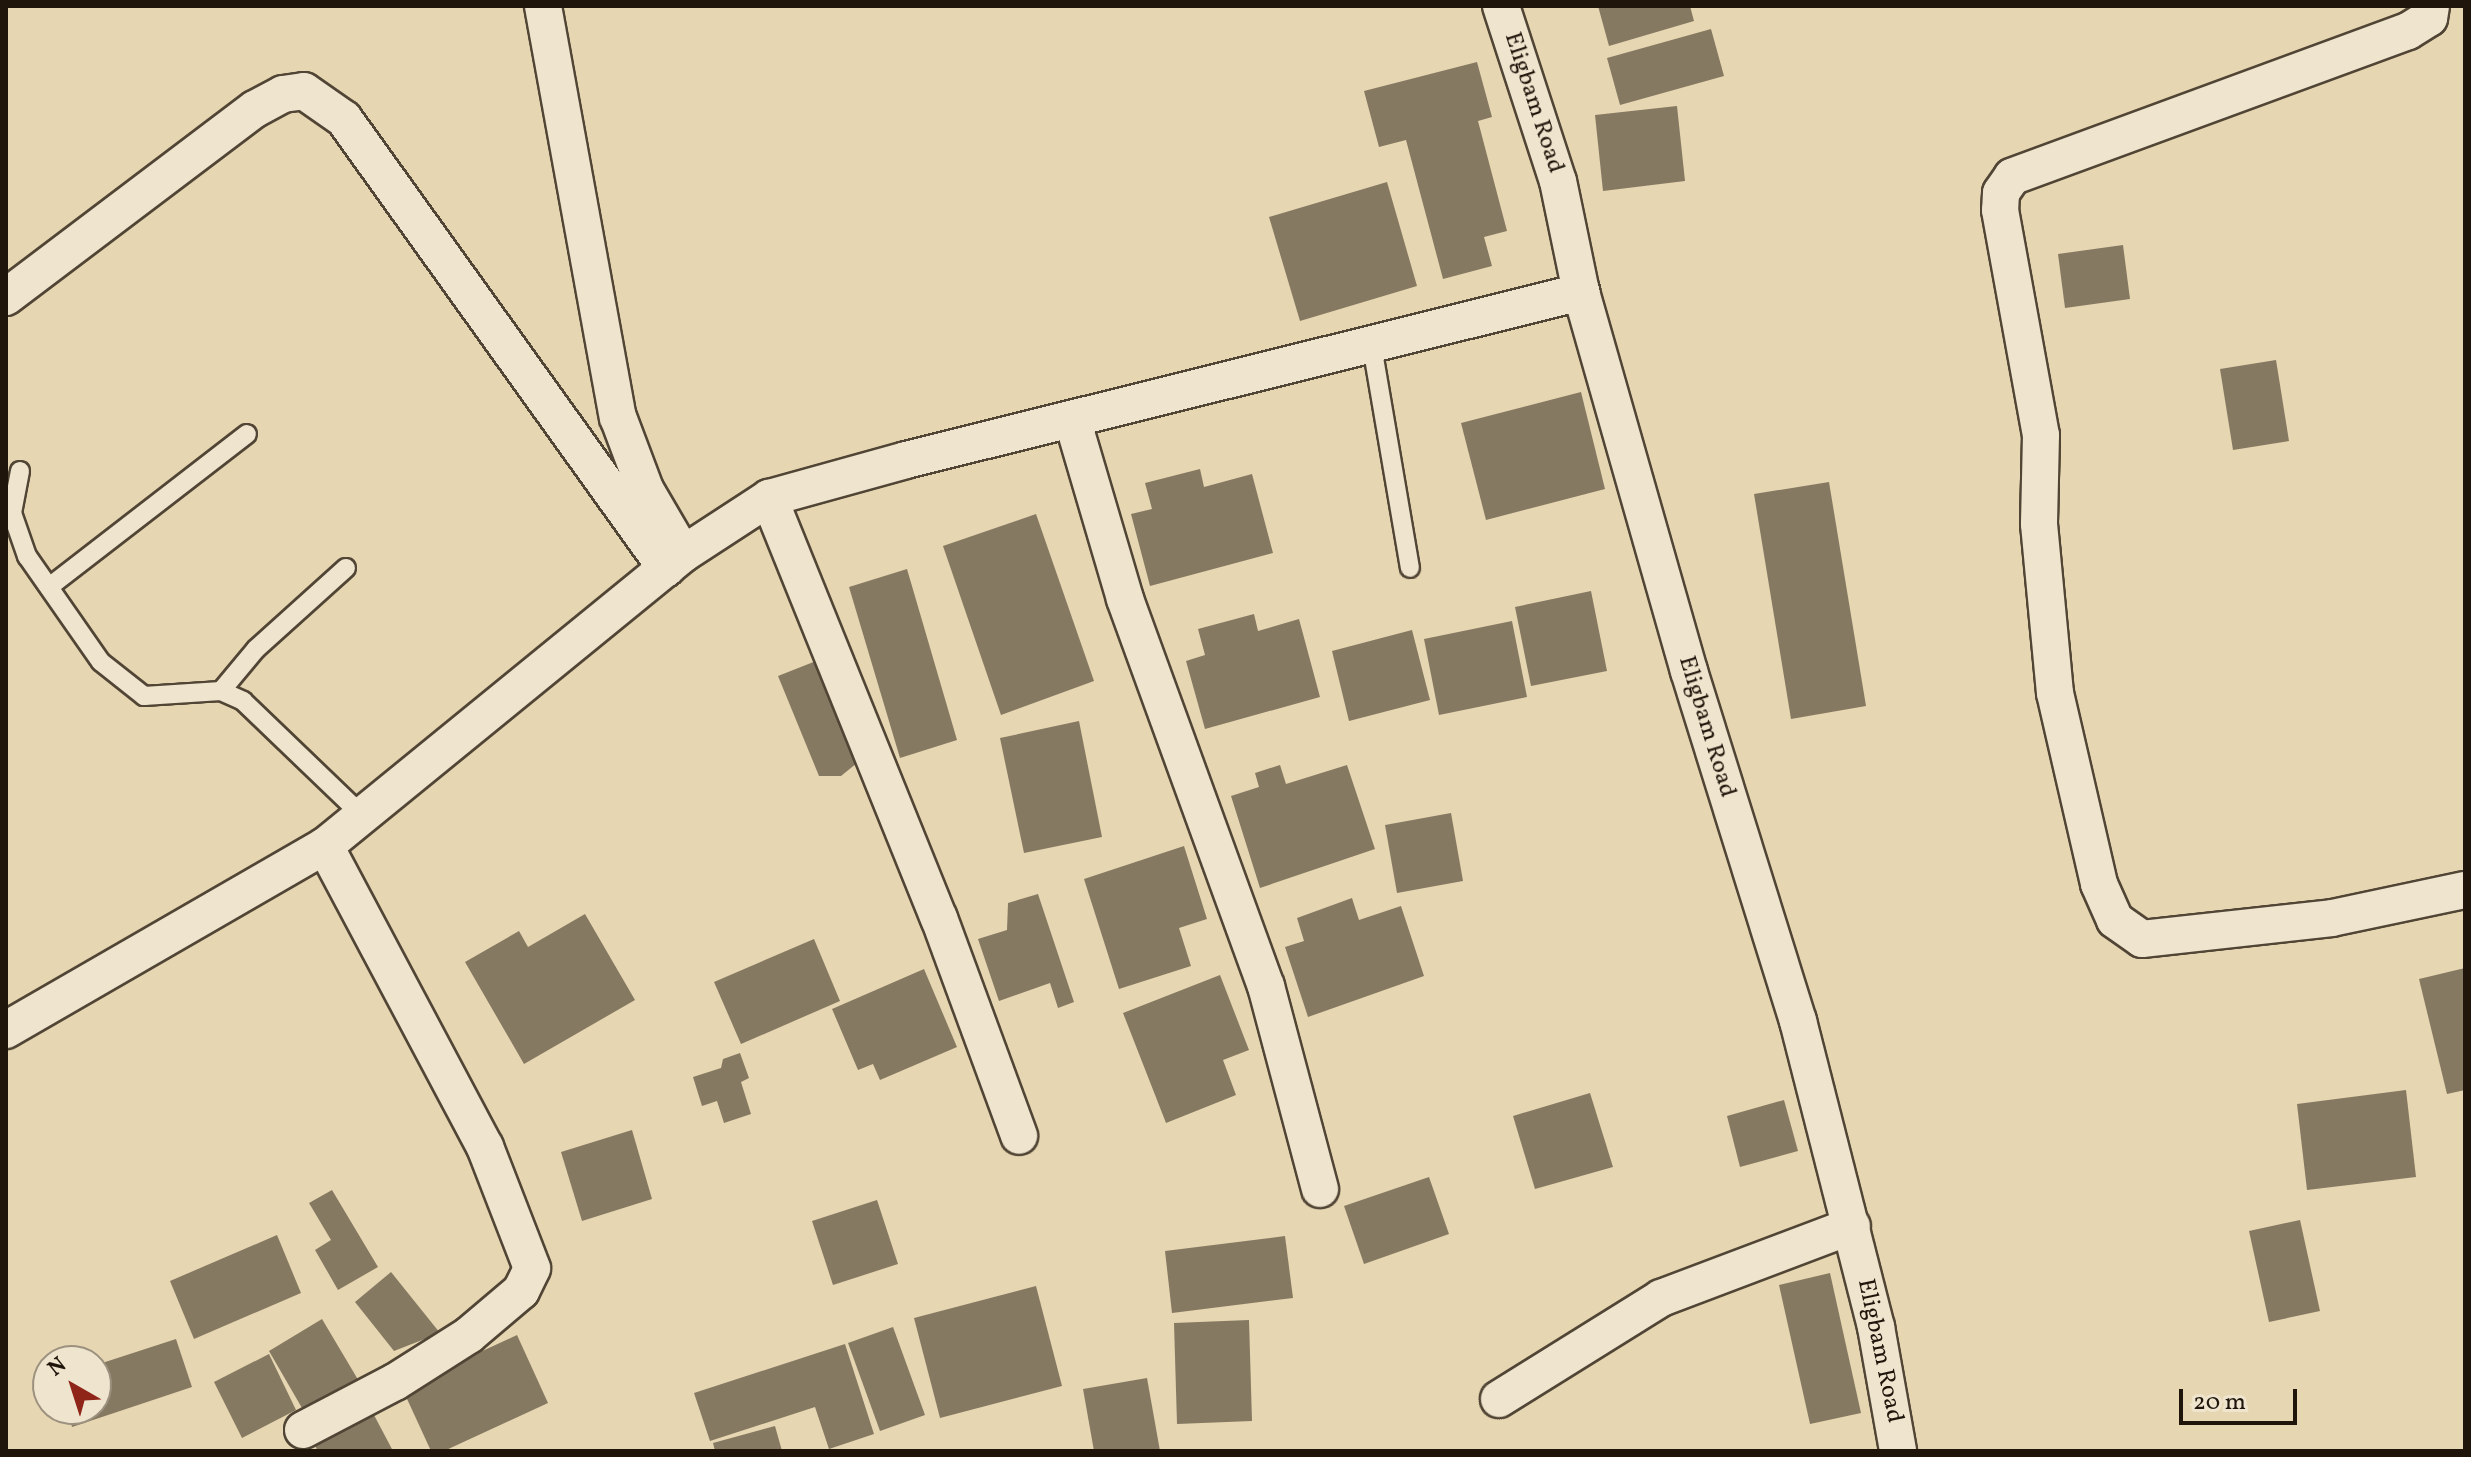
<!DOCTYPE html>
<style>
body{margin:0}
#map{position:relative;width:2471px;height:1457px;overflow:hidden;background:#e6d6b2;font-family:Vollkorn,serif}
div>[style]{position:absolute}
.building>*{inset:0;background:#867962}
.roads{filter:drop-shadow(2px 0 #514535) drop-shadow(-2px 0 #514535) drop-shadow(0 2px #514535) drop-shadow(0 -2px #514535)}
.lane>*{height:18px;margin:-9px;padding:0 9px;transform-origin:9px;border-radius:9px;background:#efe4cd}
.street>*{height:36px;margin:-18px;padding:0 18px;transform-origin:18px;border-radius:18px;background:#efe4cd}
span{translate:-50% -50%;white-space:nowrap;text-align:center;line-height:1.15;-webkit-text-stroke:6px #efe4cd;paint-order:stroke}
.street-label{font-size:24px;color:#1f150b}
.frame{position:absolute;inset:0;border:8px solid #1f150b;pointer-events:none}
.north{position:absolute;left:32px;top:1345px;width:80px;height:80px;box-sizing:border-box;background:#efe4cd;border:2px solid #9c917f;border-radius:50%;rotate:321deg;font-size:22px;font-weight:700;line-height:32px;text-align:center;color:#1f150b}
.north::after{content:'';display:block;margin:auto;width:28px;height:36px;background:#8f2418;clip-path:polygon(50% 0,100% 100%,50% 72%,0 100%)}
.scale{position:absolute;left:2179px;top:1389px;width:118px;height:36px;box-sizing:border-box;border:4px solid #1f150b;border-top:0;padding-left:10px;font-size:24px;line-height:28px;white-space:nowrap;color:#1f150b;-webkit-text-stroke:6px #efe4cd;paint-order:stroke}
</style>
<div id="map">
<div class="building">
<i style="clip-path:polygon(1598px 6px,1690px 6px,1694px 21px,1609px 46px)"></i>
<i style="clip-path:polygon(1711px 29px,1724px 76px,1620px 105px,1607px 58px)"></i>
<i style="clip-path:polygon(1477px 62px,1492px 117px,1478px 121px,1507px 231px,1484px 237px,1492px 266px,1443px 279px,1406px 140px,1379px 147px,1364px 91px)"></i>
<i style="clip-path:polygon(1677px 106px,1685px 181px,1603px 191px,1595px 115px)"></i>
<i style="clip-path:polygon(1387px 182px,1417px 286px,1300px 321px,1269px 217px)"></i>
<i style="clip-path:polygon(2123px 245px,2130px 299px,2065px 308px,2058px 254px)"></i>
<i style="clip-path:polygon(2276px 360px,2289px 441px,2233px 450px,2220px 369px)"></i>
<i style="clip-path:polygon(1581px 392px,1605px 489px,1486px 520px,1461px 423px)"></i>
<i style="clip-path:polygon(1200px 469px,1204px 487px,1252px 474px,1273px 553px,1150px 586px,1131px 514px,1152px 509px,1145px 483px)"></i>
<i style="clip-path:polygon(1829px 482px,1866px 706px,1791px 719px,1754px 494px)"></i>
<i style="clip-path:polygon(1036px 514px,1094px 681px,1001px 715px,943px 546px)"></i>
<i style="clip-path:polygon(907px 569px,957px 740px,900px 758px,849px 587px)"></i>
<i style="clip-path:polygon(1591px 591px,1607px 671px,1531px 686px,1515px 607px)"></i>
<i style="clip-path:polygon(1254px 614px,1258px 631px,1299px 619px,1320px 697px,1205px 729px,1186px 661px,1205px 655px,1198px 629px)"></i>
<i style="clip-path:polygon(1512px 621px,1527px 697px,1439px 715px,1424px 639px)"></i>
<i style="clip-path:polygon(1412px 630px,1430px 700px,1349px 721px,1332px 651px)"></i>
<i style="clip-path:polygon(816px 661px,857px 763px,841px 776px,819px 776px,778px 676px)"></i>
<i style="clip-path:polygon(1079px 721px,1102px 837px,1024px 853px,1000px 738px)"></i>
<i style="clip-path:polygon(1280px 765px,1286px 784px,1347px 765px,1375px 849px,1260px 888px,1231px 796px,1259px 787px,1255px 773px)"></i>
<i style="clip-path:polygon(1451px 813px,1463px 881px,1397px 893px,1385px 825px)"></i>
<i style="clip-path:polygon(1184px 846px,1207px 919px,1179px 928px,1191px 966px,1119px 989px,1084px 879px)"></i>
<i style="clip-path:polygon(1038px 894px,1074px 1002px,1058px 1008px,1050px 983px,999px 1001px,978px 939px,1007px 930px,1008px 903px)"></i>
<i style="clip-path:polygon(1352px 898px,1359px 920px,1401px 906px,1424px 976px,1308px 1017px,1285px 947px,1304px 941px,1297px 918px)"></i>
<i style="clip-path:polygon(585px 914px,635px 1000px,524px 1064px,465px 962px,519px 931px,528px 947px)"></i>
<i style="clip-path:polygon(814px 939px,840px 1001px,741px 1044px,714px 982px)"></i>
<i style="clip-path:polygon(2465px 968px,2465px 1090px,2447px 1094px,2419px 979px)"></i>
<i style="clip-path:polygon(924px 969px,957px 1047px,880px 1080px,873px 1064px,858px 1070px,832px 1009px)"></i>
<i style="clip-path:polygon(1220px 975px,1249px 1050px,1223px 1060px,1236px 1095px,1166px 1123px,1123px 1013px)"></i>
<i style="clip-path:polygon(740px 1053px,749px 1078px,741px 1082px,751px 1114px,724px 1123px,717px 1101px,702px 1106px,693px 1077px,721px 1068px,723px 1059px)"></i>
<i style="clip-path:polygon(2406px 1090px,2416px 1177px,2307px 1190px,2297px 1104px)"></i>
<i style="clip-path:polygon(1590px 1093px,1613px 1167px,1535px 1189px,1513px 1116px)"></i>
<i style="clip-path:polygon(1784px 1100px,1798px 1151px,1740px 1167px,1727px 1116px)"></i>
<i style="clip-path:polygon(632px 1130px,652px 1199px,582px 1221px,561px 1152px)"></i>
<i style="clip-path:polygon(1429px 1177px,1449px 1234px,1364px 1264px,1344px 1206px)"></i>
<i style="clip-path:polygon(332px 1190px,378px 1267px,338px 1290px,315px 1250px,331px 1240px,309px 1203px)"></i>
<i style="clip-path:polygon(877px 1200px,898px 1264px,833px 1285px,812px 1221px)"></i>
<i style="clip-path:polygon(2300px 1220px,2320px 1311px,2269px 1322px,2249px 1231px)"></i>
<i style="clip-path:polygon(277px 1235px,301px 1293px,194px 1339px,170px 1281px)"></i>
<i style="clip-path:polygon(1285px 1236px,1293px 1298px,1172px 1313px,1165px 1251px)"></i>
<i style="clip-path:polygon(391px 1272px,440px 1333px,394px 1351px,355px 1302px)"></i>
<i style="clip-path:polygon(1830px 1273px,1861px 1413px,1810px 1424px,1779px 1285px)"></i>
<i style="clip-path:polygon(1036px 1286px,1062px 1386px,940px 1418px,914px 1318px)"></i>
<i style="clip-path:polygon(322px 1319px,360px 1383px,306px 1415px,269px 1351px)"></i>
<i style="clip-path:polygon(1249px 1320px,1252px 1421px,1177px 1424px,1174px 1323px)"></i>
<i style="clip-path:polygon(893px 1327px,925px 1415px,880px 1431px,848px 1343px)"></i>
<i style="clip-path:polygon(517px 1335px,548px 1403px,444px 1451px,431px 1451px,402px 1388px)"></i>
<i style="clip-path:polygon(176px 1339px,192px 1387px,72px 1427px,67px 1409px,96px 1409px,96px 1365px)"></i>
<i style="clip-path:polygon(845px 1344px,874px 1434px,829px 1449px,815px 1407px,710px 1441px,694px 1393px)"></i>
<i style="clip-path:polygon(269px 1354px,296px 1410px,242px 1438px,214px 1382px)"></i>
<i style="clip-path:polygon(1147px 1378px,1160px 1451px,1094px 1451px,1083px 1389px)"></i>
<i style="clip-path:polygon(374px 1415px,393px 1451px,318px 1451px,315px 1446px)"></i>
<i style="clip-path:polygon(775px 1426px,782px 1451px,715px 1451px,713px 1443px)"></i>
</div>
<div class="roads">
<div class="lane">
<i style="left:1372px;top:346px;width:225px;rotate:80.3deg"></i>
<i style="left:20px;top:471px;width:43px;rotate:100.8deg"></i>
<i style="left:12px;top:513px;width:46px;rotate:70.8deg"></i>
<i style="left:27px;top:556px;width:129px;rotate:55.1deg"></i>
<i style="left:101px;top:662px;width:55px;rotate:38.3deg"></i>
<i style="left:144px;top:696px;width:77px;rotate:-3.7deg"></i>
<i style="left:221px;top:691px;width:24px;rotate:24deg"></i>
<i style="left:243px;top:701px;width:166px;rotate:43.8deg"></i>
<i style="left:49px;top:587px;width:250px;rotate:-37.7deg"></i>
<i style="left:221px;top:691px;width:55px;rotate:-50.2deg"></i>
<i style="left:256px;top:649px;width:121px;rotate:-42deg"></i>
</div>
<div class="street">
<i style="left:543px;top:6px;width:418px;rotate:79.7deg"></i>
<i style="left:618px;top:417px;width:77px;rotate:69.4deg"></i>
<i style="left:645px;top:489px;width:75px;rotate:59.7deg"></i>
<i style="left:1501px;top:6px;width:184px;rotate:72deg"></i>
<i style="left:1558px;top:181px;width:113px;rotate:78.3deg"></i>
<i style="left:1581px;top:292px;width:394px;rotate:74.1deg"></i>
<i style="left:1689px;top:671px;width:367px;rotate:72.7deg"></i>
<i style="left:1798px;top:1021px;width:316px;rotate:75.7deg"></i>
<i style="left:1876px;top:1327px;width:126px;rotate:79.9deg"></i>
<i style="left:2431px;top:6px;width:12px;rotate:99deg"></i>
<i style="left:2429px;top:18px;width:25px;rotate:148deg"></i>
<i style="left:2408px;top:31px;width:422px;rotate:159.8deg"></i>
<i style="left:2012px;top:177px;width:19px;rotate:125deg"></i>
<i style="left:2001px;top:193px;width:17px;rotate:93deg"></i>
<i style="left:2000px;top:210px;width:229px;rotate:79.7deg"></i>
<i style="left:2041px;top:435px;width:89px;rotate:91.3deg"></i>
<i style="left:2039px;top:524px;width:170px;rotate:84.6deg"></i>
<i style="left:2055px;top:693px;width:196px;rotate:77deg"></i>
<i style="left:2099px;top:884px;width:39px;rotate:66deg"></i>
<i style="left:2115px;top:920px;width:33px;rotate:35deg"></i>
<i style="left:2142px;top:939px;width:191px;rotate:-6.3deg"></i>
<i style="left:2332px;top:918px;width:136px;rotate:-11.9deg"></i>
<i style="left:6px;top:297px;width:312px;rotate:-37.1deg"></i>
<i style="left:255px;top:109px;width:32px;rotate:-28deg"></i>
<i style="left:283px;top:94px;width:21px;rotate:-8deg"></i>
<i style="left:304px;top:91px;width:49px;rotate:35deg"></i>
<i style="left:344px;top:119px;width:553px;rotate:54.35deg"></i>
<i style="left:1073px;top:422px;width:184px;rotate:73.6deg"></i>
<i style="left:1125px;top:599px;width:412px;rotate:70deg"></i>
<i style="left:1266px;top:986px;width:210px;rotate:75.1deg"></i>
<i style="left:769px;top:498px;width:453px;rotate:68deg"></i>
<i style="left:939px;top:918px;width:232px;rotate:69.8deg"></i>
<i style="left:6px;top:1030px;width:368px;rotate:-30deg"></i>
<i style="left:325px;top:846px;width:462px;rotate:-39.2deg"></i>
<i style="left:683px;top:554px;width:103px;rotate:-33.1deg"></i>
<i style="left:769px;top:498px;width:142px;rotate:-15.5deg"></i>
<i style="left:906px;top:460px;width:696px;rotate:-13.98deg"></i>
<i style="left:1499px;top:1399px;width:191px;rotate:-31.9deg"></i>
<i style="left:1661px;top:1298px;width:204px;rotate:-20.7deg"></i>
<i style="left:303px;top:1430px;width:104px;rotate:-27.6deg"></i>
<i style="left:395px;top:1382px;width:88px;rotate:-32.4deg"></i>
<i style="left:469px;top:1335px;width:68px;rotate:-40.2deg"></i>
<i style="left:521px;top:1291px;width:25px;rotate:-64deg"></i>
<i style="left:532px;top:1268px;width:130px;rotate:-111.2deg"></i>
<i style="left:485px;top:1147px;width:341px;rotate:-118deg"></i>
</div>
</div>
<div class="street-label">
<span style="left:1533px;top:103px;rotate:72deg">Eligbam Road</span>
<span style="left:1706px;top:727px;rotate:73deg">Eligbam Road</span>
<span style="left:1879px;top:1351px;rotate:78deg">Eligbam Road</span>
</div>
<div class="frame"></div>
<div class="north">N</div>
<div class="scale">20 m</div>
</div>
